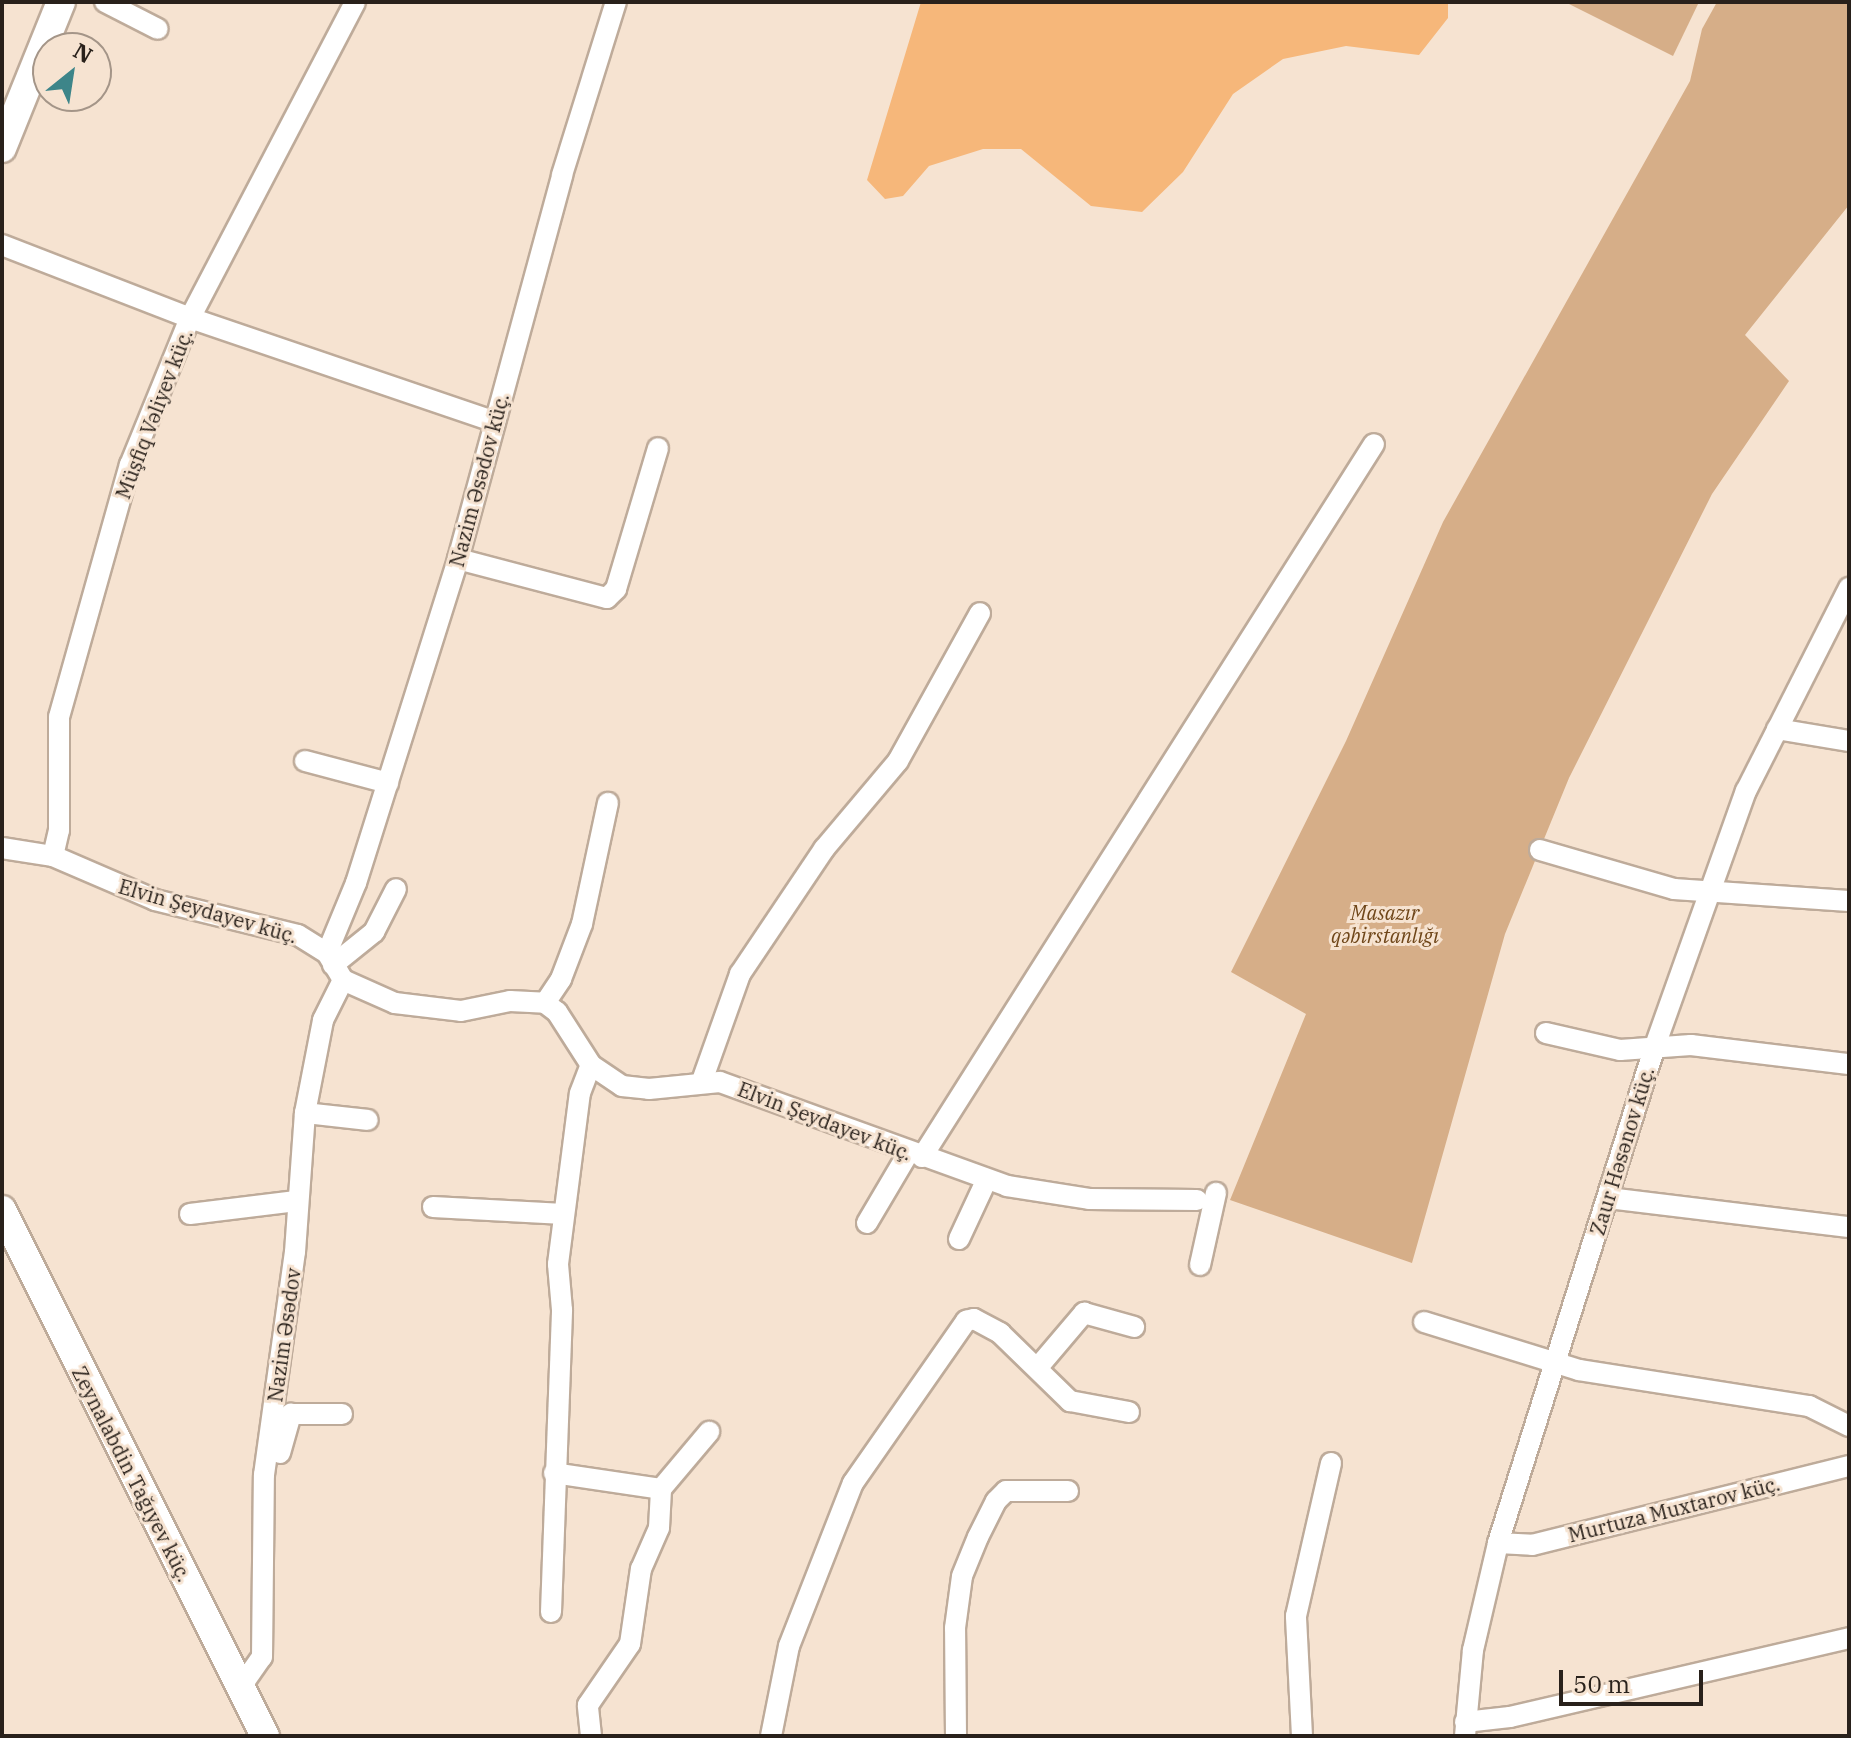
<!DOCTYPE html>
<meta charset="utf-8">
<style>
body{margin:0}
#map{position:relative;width:1851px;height:1738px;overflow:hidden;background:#f6e3d1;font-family:"IBM Plex Serif",serif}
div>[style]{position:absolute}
.green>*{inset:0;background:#d6ae88}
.water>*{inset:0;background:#f6b77a}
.roads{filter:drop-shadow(2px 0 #beab9a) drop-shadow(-2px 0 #beab9a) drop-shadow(0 2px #beab9a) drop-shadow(0 -2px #beab9a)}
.street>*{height:20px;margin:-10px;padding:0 10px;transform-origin:10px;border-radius:10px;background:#fff}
.secondary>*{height:28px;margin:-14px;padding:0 14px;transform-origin:14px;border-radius:14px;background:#fff}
span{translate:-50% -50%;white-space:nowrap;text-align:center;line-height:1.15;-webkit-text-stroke:6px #f6e3d1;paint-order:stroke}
.street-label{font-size:20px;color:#29211b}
.park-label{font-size:20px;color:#6f4619;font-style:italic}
.frame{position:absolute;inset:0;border:4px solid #29211b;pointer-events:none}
.north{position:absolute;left:32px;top:32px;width:80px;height:80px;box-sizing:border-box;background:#f6e3d1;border:2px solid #a49588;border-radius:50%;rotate:30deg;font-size:22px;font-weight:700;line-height:32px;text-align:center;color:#29211b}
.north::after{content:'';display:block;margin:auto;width:28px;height:36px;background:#3d8589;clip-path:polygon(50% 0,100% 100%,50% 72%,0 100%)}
.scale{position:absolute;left:1559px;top:1670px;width:144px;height:36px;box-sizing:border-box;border:4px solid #29211b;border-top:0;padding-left:10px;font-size:24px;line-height:28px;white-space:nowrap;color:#29211b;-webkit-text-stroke:6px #f6e3d1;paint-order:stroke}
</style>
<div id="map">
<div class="green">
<i style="clip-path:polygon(1565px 2px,1699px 2px,1673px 56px)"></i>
<i style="clip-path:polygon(1717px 2px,1849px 2px,1849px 205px,1745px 335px,1789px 381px,1712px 494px,1569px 778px,1505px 934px,1412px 1263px,1230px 1200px,1306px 1014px,1231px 972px,1346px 741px,1443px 522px,1690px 81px,1702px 29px)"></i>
</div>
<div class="water">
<i style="clip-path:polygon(921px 2px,1448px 2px,1448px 18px,1419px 55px,1346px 46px,1283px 59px,1233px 94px,1183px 172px,1142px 212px,1091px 206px,1021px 149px,983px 149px,929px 166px,903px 196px,885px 199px,867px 180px)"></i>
</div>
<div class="roads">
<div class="street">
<i style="left:105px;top:2px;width:59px;rotate:27deg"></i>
<i style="left:2px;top:245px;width:202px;rotate:21.2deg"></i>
<i style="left:190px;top:318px;width:322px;rotate:18.8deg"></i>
<i style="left:458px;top:559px;width:154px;rotate:14.7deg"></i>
<i style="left:607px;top:598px;width:13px;rotate:-45deg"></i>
<i style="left:616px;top:589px;width:147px;rotate:-73.4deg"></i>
<i style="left:1777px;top:729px;width:73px;rotate:9.5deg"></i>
<i style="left:305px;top:761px;width:86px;rotate:14.8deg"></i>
<i style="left:2px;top:848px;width:52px;rotate:8.9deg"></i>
<i style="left:53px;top:856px;width:111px;rotate:23.3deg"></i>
<i style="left:155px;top:900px;width:147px;rotate:13.8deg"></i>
<i style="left:298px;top:935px;width:34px;rotate:32deg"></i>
<i style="left:327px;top:953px;width:31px;rotate:59deg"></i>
<i style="left:343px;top:980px;width:57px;rotate:23.9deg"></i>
<i style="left:395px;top:1003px;width:66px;rotate:6.9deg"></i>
<i style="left:461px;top:1011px;width:50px;rotate:-11.5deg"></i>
<i style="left:510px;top:1001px;width:35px;rotate:3deg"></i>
<i style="left:545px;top:1003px;width:15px;rotate:37deg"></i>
<i style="left:557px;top:1012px;width:63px;rotate:57.3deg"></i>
<i style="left:591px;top:1065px;width:37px;rotate:34deg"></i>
<i style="left:622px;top:1086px;width:27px;rotate:6deg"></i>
<i style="left:649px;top:1089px;width:71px;rotate:-5.6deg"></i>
<i style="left:720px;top:1082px;width:305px;rotate:19.9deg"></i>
<i style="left:1007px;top:1186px;width:83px;rotate:9deg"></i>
<i style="left:1089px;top:1199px;width:108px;rotate:0.5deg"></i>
<i style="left:1540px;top:850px;width:140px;rotate:16.2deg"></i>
<i style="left:1674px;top:889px;width:175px;rotate:3.9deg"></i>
<i style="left:53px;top:856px;width:27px;rotate:-77deg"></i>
<i style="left:59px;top:830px;width:113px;rotate:-90deg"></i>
<i style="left:59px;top:717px;width:262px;rotate:-74.3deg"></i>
<i style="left:130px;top:465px;width:159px;rotate:-67.8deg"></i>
<i style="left:190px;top:318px;width:356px;rotate:-62.4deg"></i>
<i style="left:327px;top:953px;width:76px;rotate:-67.5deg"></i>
<i style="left:356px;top:883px;width:340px;rotate:-72.5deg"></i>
<i style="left:458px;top:559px;width:398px;rotate:-74.8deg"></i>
<i style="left:562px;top:175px;width:181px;rotate:-72.7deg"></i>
<i style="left:333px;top:965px;width:53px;rotate:-38.8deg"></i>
<i style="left:374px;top:932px;width:48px;rotate:-62.9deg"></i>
<i style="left:545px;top:1003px;width:29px;rotate:-56deg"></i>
<i style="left:561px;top:979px;width:59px;rotate:-69.1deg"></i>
<i style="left:582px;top:924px;width:124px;rotate:-77.9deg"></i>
<i style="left:1546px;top:1033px;width:76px;rotate:12.9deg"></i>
<i style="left:1620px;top:1050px;width:71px;rotate:-4deg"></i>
<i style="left:1691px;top:1045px;width:159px;rotate:6.9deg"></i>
<i style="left:702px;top:1081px;width:114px;rotate:-70.4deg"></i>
<i style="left:740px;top:974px;width:151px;rotate:-56.1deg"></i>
<i style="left:824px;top:849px;width:115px;rotate:-49.9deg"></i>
<i style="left:898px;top:761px;width:169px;rotate:-61deg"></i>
<i style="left:305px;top:1113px;width:63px;rotate:6.3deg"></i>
<i style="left:922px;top:1157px;width:844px;rotate:-57.63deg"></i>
<i style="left:1608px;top:1198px;width:243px;rotate:6.9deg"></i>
<i style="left:433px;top:1207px;width:131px;rotate:3.1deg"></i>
<i style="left:190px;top:1214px;width:107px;rotate:-7deg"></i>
<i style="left:867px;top:1223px;width:82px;rotate:-59.4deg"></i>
<i style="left:959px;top:1239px;width:64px;rotate:-65deg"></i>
<i style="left:1200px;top:1265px;width:74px;rotate:-77.5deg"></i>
<i style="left:1424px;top:1322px;width:162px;rotate:17.2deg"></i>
<i style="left:1579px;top:1370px;width:233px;rotate:8.9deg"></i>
<i style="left:1809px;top:1406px;width:45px;rotate:26.6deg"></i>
<i style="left:1039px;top:1366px;width:70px;rotate:-49.7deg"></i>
<i style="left:1084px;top:1313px;width:52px;rotate:15.6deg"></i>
<i style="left:280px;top:1453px;width:41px;rotate:-74.2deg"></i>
<i style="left:291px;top:1414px;width:51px"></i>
<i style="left:554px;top:1473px;width:108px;rotate:8.5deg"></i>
<i style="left:1498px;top:1543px;width:34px;rotate:3deg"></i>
<i style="left:1532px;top:1545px;width:327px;rotate:-14deg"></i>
<i style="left:551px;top:1612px;width:302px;rotate:-87.9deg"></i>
<i style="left:562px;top:1310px;width:46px;rotate:-95deg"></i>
<i style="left:558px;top:1264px;width:172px;rotate:-82.7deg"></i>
<i style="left:580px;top:1093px;width:30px;rotate:-69deg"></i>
<i style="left:240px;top:1688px;width:38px;rotate:-55deg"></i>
<i style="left:262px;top:1657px;width:182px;rotate:-89.4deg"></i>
<i style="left:264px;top:1475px;width:225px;rotate:-82.1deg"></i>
<i style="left:295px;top:1252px;width:139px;rotate:-85.9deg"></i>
<i style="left:305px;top:1113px;width:95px;rotate:-79deg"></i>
<i style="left:323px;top:1020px;width:45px;rotate:-63.4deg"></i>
<i style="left:1465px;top:1722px;width:45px;rotate:-6.3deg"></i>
<i style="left:1510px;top:1717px;width:348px;rotate:-13.1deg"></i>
<i style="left:591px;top:1736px;width:31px;rotate:-96deg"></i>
<i style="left:588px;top:1705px;width:74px;rotate:-55.5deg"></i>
<i style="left:630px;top:1644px;width:76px;rotate:-81.7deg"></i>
<i style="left:641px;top:1569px;width:45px;rotate:-66.3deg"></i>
<i style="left:659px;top:1528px;width:39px;rotate:-87deg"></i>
<i style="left:661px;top:1489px;width:75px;rotate:-49.9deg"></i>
<i style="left:771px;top:1736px;width:92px;rotate:-78.7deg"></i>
<i style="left:789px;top:1646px;width:175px;rotate:-68.6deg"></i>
<i style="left:853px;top:1483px;width:198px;rotate:-55.1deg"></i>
<i style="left:966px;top:1321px;width:8px;rotate:-14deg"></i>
<i style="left:974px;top:1319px;width:30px;rotate:28deg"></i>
<i style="left:1000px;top:1333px;width:98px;rotate:44.2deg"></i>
<i style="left:1070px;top:1401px;width:60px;rotate:10.6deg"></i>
<i style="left:956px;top:1736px;width:108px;rotate:-90.5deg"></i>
<i style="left:955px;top:1628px;width:52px;rotate:-82.3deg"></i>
<i style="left:962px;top:1576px;width:42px;rotate:-67.7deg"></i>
<i style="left:978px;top:1537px;width:40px;rotate:-63.4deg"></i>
<i style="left:996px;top:1501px;width:14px;rotate:-45deg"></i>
<i style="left:1006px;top:1491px;width:62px"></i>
<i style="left:1302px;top:1736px;width:120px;rotate:-92.9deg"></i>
<i style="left:1296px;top:1616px;width:157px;rotate:-77.1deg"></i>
<i style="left:1465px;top:1736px;width:86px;rotate:-84.7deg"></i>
<i style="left:1473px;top:1650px;width:110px;rotate:-76.8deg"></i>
<i style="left:1498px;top:1543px;width:521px;rotate:-72.47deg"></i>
<i style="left:1655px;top:1046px;width:271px;rotate:-70.4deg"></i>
<i style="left:1746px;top:791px;width:228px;rotate:-63.1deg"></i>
</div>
<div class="secondary">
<i style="left:2px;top:148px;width:157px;rotate:-68deg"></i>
<i style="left:2px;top:1210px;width:588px;rotate:63.43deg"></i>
</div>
</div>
<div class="street-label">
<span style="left:154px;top:414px;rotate:-69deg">Müşfiq Vəliyev küç.</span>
<span style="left:479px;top:480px;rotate:-75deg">Nazim Əsədov küç.</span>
<span style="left:208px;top:911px;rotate:16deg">Elvin Şeydayev küç.</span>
<span style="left:825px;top:1121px;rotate:21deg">Elvin Şeydayev küç.</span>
<span style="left:1622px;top:1151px;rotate:-73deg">Zaur Həsənov küç.</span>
<span style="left:284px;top:1335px;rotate:-82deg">Nazim Əsədov</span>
<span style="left:132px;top:1474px;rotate:63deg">Zeynalabdin Tağıyev küç.</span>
<span style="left:1674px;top:1509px;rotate:-14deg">Murtuza Muxtarov küç.</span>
</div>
<div class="park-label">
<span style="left:1385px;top:924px">Masazır<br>qəbirstanlığı</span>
</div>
<div class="frame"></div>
<div class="north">N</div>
<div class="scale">50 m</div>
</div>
